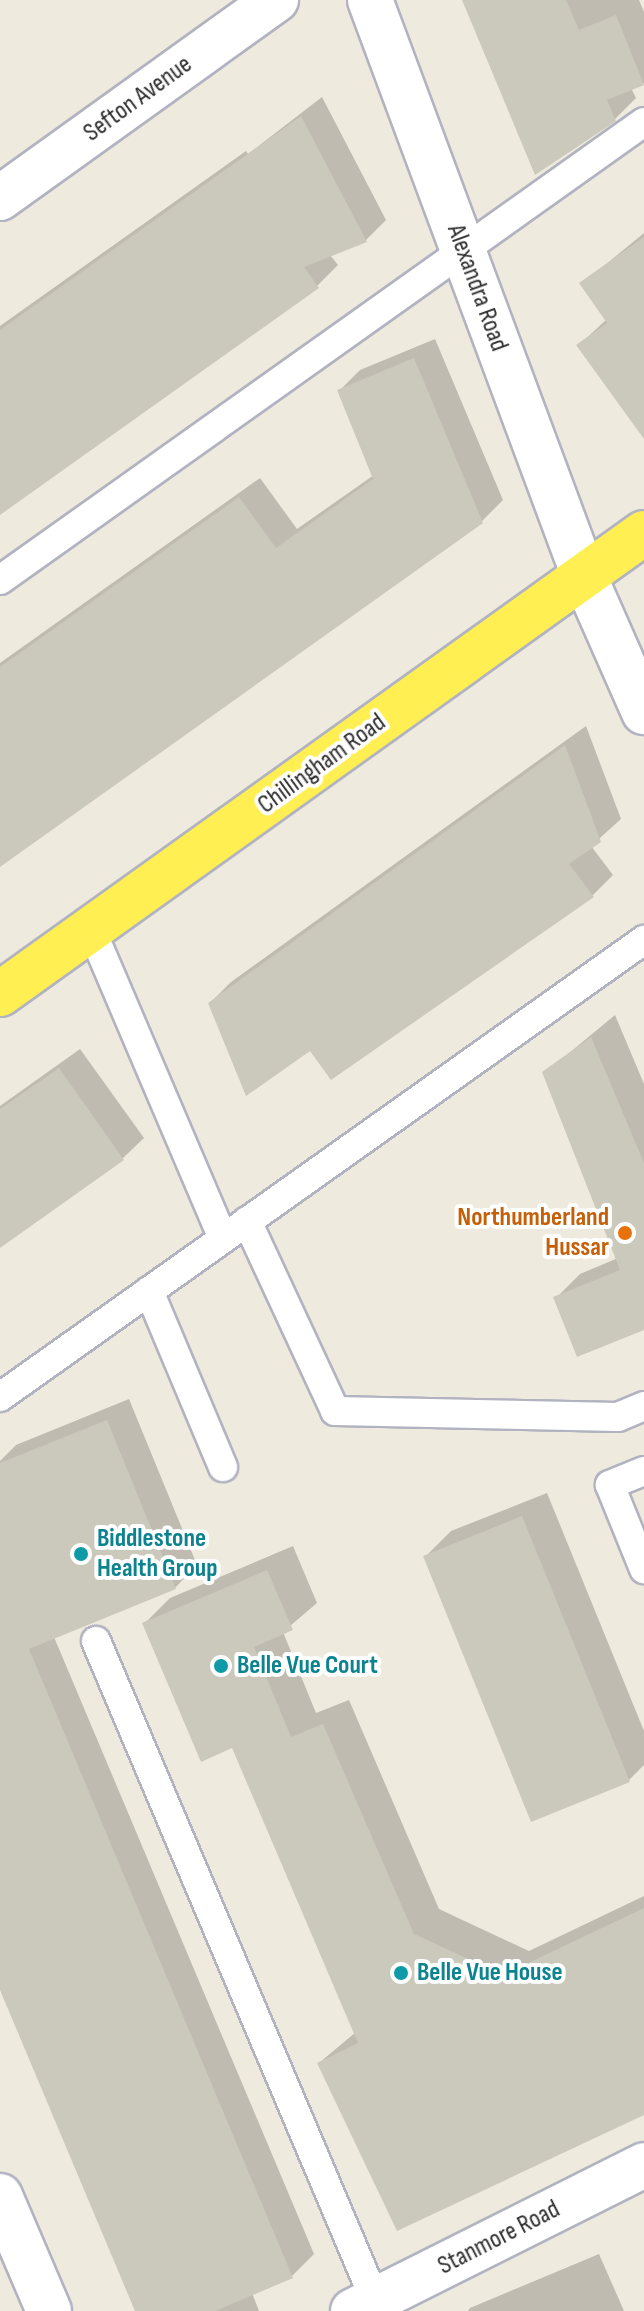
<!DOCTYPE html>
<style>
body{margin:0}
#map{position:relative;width:644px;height:2311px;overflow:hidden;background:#efeade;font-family:"Sofia Sans Condensed",sans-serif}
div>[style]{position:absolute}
.shadow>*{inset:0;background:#0003}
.building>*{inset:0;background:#cbc8bc}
.roads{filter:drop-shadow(2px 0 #b2b3c1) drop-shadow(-2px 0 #b2b3c1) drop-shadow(0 2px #b2b3c1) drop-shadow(0 -2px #b2b3c1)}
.service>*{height:28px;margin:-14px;padding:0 14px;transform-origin:14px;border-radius:14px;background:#fff}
.minor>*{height:44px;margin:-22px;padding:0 22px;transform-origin:22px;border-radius:22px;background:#fff}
.primary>*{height:44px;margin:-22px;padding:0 22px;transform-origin:22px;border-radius:22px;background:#ffef53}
.dots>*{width:22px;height:22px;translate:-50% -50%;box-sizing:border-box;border:4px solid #fff;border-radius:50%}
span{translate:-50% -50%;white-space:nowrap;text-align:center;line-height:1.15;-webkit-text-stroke:8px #fff;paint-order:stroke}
.street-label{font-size:26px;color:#2d2d2d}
.food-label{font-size:26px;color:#c56008;font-weight:700}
.right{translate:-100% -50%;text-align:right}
.culture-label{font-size:26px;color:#0d838f;font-weight:700}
.left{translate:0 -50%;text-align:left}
</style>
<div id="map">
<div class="shadow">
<i style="clip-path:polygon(464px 0,639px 0,644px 12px,644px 83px,631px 88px,636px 98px,615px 119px)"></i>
<i style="clip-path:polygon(322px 97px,386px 220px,366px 240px,330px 255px,338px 265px,317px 286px,0 512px,0 326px,246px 151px,248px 154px)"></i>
<i style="clip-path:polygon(644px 233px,644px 407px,579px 345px,607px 319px,582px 284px)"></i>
<i style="clip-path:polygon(435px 339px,503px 500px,482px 521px,0 865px,0 663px,260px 478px,297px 529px,374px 475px,339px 391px,360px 370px)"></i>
<i style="clip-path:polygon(586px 726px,621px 819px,591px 846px,613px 875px,592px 896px,311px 1048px,210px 1003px,231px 982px)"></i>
<i style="clip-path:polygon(615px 1015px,644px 1084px,644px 1327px,556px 1298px,580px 1274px,618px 1258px,545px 1073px)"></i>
<i style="clip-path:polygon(80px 1049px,144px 1138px,123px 1158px,0 1246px,0 1106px)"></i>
<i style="clip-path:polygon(129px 1399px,197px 1565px,175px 1588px,54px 1637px,314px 2254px,292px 2276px,252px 2293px,259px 2311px,137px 2311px,0 1984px,0 1461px,16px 1445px)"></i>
<i style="clip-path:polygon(547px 1493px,644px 1731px,644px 1765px,629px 1780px,425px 1557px,451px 1531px)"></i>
<i style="clip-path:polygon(293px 1546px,317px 1603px,283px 1632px,316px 1713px,349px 1700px,439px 1909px,529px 1951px,644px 1896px,644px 2112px,319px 2063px,356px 2032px,233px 1746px,144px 1624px,170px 1598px)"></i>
<i style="clip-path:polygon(599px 2254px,624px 2311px,468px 2311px,470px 2308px)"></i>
</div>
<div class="building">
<i style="clip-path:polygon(462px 0,566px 0,579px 30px,616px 15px,644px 85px,607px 100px,616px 121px,535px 175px)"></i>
<i style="clip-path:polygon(301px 116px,367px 242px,304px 267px,319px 288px,0 515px,0 330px)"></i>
<i style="clip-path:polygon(644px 237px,644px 439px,576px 345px,607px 323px,579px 283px)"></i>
<i style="clip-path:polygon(414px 358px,483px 523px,0 867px,0 667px,239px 497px,276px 548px,373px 479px,337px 390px)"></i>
<i style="clip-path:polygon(565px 745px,601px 842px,569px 864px,594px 897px,331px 1080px,310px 1051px,246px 1096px,208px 1003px)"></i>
<i style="clip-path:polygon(591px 1037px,644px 1163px,644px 1330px,577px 1357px,553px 1297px,620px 1270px,542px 1072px)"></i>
<i style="clip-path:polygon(59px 1068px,124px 1160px,0 1248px,0 1109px)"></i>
<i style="clip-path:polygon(107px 1420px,176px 1589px,29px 1649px,293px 2278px,215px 2311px,135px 2311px,0 1990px,0 1463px)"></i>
<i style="clip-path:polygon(522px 1516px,630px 1782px,531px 1822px,423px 1556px)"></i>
<i style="clip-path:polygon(267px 1570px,293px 1630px,254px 1647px,291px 1737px,323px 1724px,414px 1934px,503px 1975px,644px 1908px,644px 2115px,397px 2231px,317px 2063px,358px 2043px,232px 1748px,201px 1762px,142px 1623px)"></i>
</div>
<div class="roads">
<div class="service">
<i style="left:0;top:580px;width:790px;rotate:-35.42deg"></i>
<i style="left:91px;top:929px;width:336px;rotate:66.9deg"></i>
<i style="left:247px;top:1221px;width:209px;rotate:65.1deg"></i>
<i style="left:335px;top:1411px;width:283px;rotate:1.2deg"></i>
<i style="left:618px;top:1417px;width:28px;rotate:-23deg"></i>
<i style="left:149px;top:1291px;width:191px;rotate:67.2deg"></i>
<i style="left:0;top:1397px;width:790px;rotate:-35.36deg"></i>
<i style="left:644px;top:1471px;width:37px;rotate:158deg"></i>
<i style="left:610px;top:1485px;width:91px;rotate:68deg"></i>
<i style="left:96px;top:1641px;width:716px;rotate:67.05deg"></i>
</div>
<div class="minor">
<i style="left:370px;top:0;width:614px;rotate:69.62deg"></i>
<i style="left:584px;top:576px;width:149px;rotate:66.2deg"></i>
<i style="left:0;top:198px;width:340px;rotate:-35.7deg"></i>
<i style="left:0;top:2196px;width:125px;rotate:66.9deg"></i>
<i style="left:353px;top:2311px;width:326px;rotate:-26.6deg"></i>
</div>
<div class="primary">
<i style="left:0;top:994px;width:792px;rotate:-35.6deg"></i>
</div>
</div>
<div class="dots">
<i style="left:625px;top:1233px;background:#e8710a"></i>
<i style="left:81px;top:1554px;background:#0f9aa8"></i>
<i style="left:221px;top:1666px;background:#0f9aa8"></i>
<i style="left:401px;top:1973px;background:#0f9aa8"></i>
</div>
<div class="street-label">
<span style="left:138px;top:99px;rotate:-36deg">Sefton Avenue</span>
<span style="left:477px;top:288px;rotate:70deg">Alexandra Road</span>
<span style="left:322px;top:764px;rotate:-36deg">Chillingham Road</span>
<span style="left:499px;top:2238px;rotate:-27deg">Stanmore Road</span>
</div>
<div class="food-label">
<span class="right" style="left:609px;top:1233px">Northumberland<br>Hussar</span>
</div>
<div class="culture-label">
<span class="left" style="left:97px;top:1554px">Biddlestone<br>Health Group</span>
<span class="left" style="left:237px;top:1666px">Belle Vue Court</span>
<span class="left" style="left:417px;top:1973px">Belle Vue House</span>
</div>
</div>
